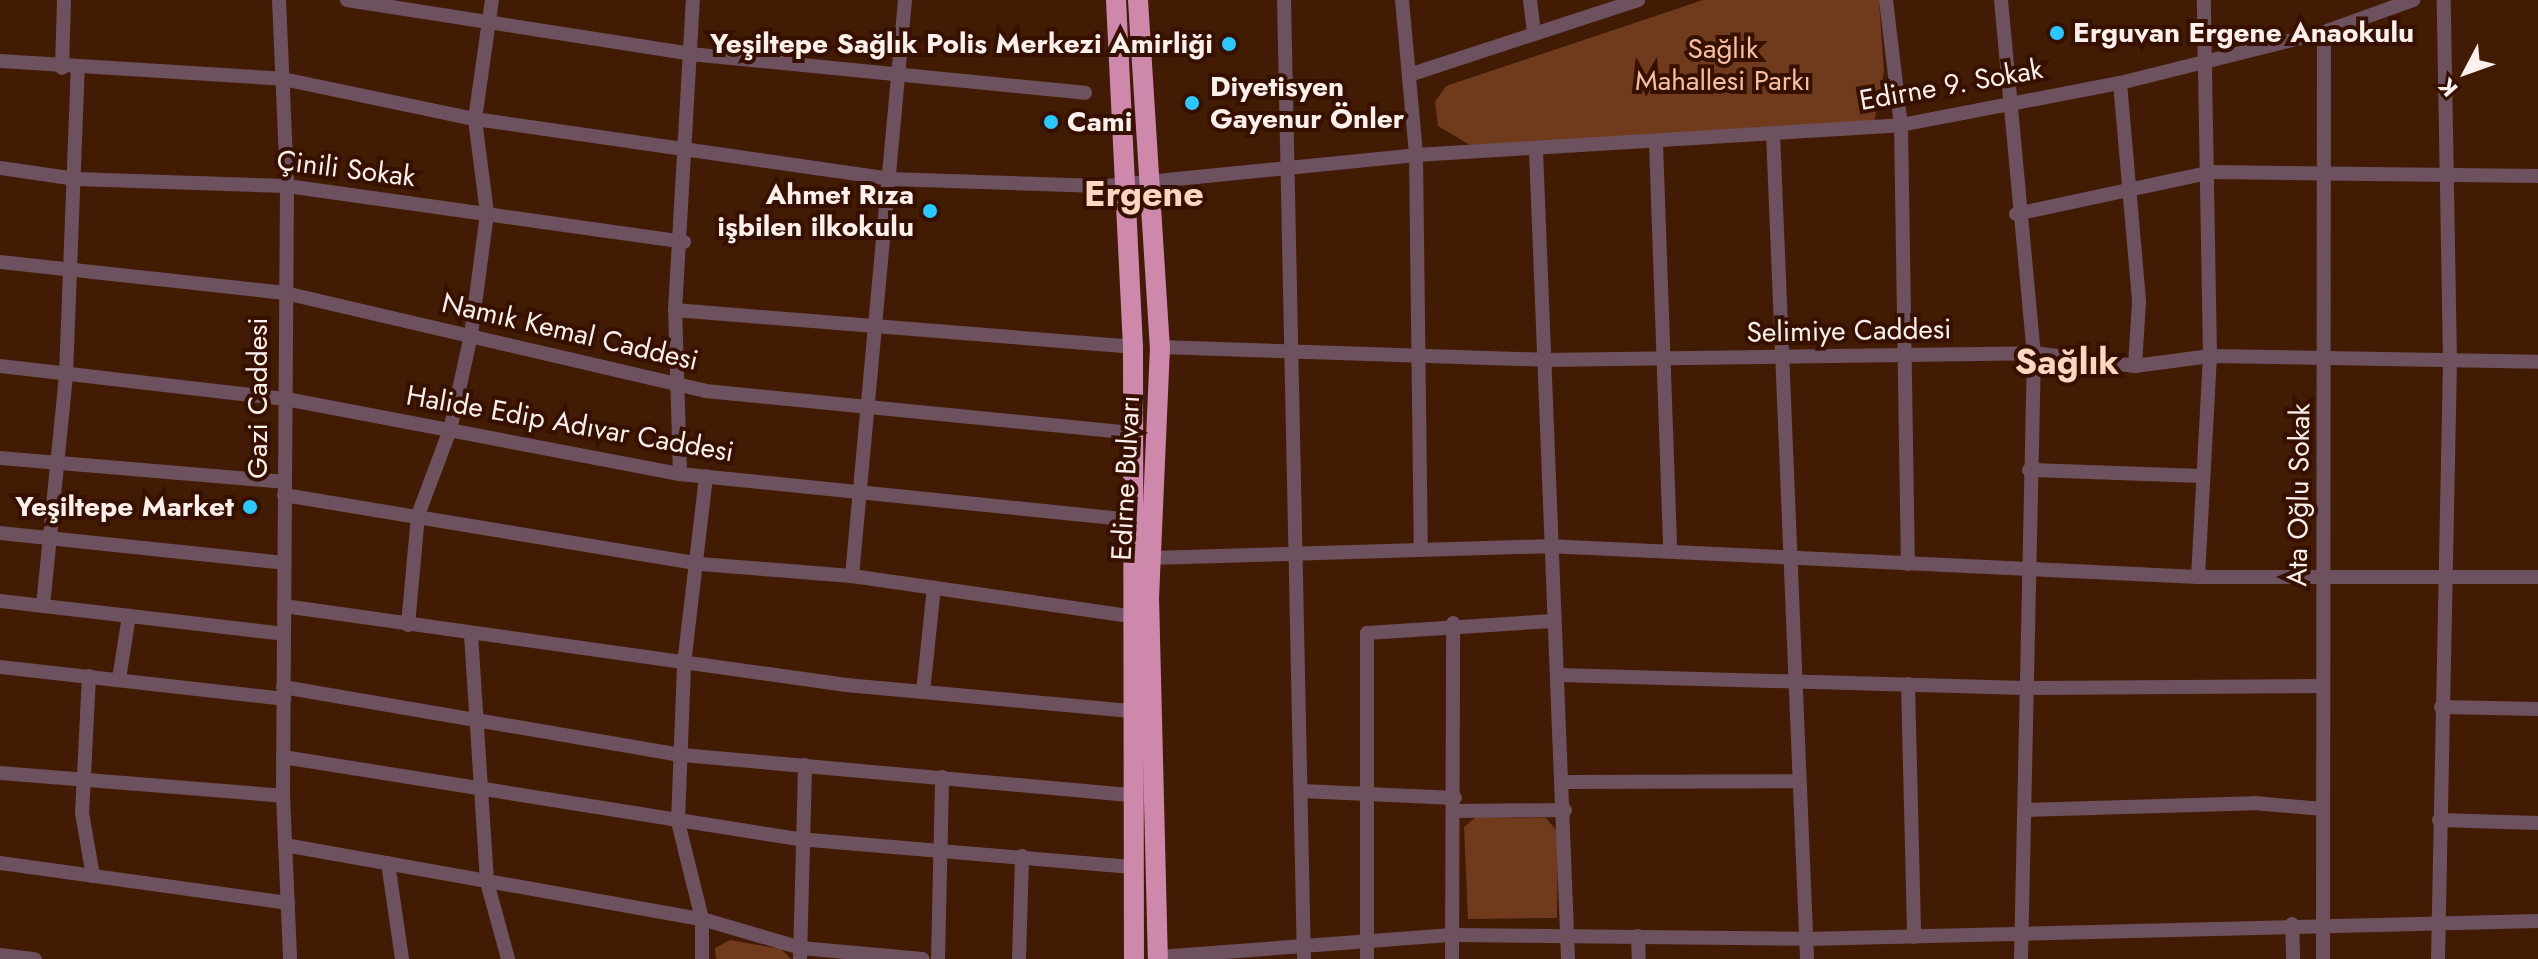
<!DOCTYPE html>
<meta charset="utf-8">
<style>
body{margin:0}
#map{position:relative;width:2538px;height:959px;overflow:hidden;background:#411b04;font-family:Jost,sans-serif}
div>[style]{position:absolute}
.green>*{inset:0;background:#703b1d}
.minor>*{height:14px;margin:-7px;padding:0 7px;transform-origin:7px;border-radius:7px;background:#6e515f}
.highway>*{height:20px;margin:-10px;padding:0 10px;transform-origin:10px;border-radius:10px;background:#ce88ac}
.dots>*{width:22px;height:22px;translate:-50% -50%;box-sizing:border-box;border:4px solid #361000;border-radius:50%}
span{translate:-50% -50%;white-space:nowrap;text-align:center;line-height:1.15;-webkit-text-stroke:8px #361000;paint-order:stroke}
.poi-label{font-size:28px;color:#fbf0eb;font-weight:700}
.left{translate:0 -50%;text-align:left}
.right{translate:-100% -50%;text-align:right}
.park-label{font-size:28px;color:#f7bea1}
.street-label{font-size:28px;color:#fbf0eb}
.district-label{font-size:36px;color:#ffd5c0;font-weight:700}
.north{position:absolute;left:2426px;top:32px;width:80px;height:80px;-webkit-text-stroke:6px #361000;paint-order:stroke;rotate:229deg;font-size:22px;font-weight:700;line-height:32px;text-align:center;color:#fbf0eb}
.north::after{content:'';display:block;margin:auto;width:28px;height:36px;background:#fbf0eb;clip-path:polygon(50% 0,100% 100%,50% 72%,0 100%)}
</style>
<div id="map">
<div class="green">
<i style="clip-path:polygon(1703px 0,1879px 0,1884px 72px,1874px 123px,1470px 145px,1438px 126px,1435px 102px,1446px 86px)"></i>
<i style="clip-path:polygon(1476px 817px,1546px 818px,1558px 832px,1557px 918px,1468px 919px,1464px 827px)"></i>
<i style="clip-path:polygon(730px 940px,781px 949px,791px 959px,716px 959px,715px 948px)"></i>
</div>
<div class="minor">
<i style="left:279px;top:0;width:186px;rotate:87.5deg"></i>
<i style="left:287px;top:186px;width:610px;rotate:90.38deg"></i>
<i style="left:283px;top:796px;width:163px;rotate:87.5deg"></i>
<i style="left:347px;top:0;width:347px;rotate:8.9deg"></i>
<i style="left:690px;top:54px;width:397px;rotate:5.6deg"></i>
<i style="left:1284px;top:0;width:959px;rotate:88.81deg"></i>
<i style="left:1402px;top:0;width:156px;rotate:84.8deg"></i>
<i style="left:1416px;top:155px;width:394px;rotate:89.3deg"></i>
<i style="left:1530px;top:0;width:32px;rotate:83deg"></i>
<i style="left:1886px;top:0;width:126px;rotate:83.2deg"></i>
<i style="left:1901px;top:125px;width:439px;rotate:89.1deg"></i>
<i style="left:2001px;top:0;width:355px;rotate:84.7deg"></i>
<i style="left:2034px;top:353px;width:606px;rotate:91.23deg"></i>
<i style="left:0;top:61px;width:284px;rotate:3.6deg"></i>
<i style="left:283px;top:79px;width:196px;rotate:11.8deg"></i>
<i style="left:475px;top:119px;width:420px;rotate:8.2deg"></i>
<i style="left:891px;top:179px;width:216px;rotate:1.9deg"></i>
<i style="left:1107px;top:186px;width:311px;rotate:-5.7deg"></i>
<i style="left:1416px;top:155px;width:486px;rotate:-3.5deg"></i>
<i style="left:1901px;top:125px;width:223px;rotate:-10.9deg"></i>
<i style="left:2120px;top:83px;width:210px;rotate:-14deg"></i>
<i style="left:2324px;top:32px;width:95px;rotate:-19.8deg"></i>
<i style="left:62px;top:68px;width:68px;rotate:-88.3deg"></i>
<i style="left:1409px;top:75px;width:241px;rotate:-18.1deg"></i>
<i style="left:2120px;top:83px;width:220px;rotate:85deg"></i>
<i style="left:2139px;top:302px;width:64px;rotate:93.6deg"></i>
<i style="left:1773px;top:133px;width:827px;rotate:87.64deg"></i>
<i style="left:1656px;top:143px;width:407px;rotate:88deg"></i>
<i style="left:1536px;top:150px;width:810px;rotate:87.73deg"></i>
<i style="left:0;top:168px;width:77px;rotate:8.2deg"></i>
<i style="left:76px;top:179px;width:211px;rotate:1.9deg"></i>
<i style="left:287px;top:186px;width:401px;rotate:8deg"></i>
<i style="left:2016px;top:214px;width:200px;rotate:-12.1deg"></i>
<i style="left:2212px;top:172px;width:326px;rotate:0.7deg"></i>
<i style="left:0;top:262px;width:287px;rotate:6.2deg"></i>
<i style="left:285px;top:293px;width:431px;rotate:13.1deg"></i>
<i style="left:705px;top:391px;width:429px;rotate:5.6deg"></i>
<i style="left:675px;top:310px;width:459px;rotate:4.6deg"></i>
<i style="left:1160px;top:347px;width:384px;rotate:1.9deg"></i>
<i style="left:1544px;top:360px;width:490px;rotate:-0.8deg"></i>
<i style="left:2034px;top:353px;width:102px;rotate:7.3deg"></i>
<i style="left:2135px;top:366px;width:76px;rotate:-7.6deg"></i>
<i style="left:2210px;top:356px;width:328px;rotate:1deg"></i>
<i style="left:0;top:366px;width:288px;rotate:6.6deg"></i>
<i style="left:286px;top:399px;width:401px;rotate:10.8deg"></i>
<i style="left:680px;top:474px;width:454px;rotate:5.8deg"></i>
<i style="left:0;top:458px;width:285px;rotate:4.8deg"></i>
<i style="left:2029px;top:470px;width:173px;rotate:2deg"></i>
<i style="left:680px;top:474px;width:164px;rotate:-91.7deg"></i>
<i style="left:675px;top:310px;width:311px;rotate:-86.7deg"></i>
<i style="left:284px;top:495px;width:422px;rotate:9.4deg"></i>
<i style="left:700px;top:564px;width:152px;rotate:4.5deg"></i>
<i style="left:852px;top:576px;width:281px;rotate:8.2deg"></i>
<i style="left:0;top:533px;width:286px;rotate:6deg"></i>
<i style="left:1150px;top:558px;width:397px;rotate:-1.7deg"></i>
<i style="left:1547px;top:546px;width:652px;rotate:2.73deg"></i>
<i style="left:2198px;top:577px;width:340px"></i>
<i style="left:852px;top:576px;width:578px;rotate:-84.74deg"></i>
<i style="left:2198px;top:577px;width:221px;rotate:-86.9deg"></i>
<i style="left:2210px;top:356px;width:356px;rotate:-91deg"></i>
<i style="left:0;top:601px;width:286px;rotate:6.6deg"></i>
<i style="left:43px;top:606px;width:232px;rotate:-84.3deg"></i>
<i style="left:66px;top:375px;width:306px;rotate:-87.8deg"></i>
<i style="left:284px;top:606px;width:568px;rotate:8deg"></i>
<i style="left:846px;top:685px;width:286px;rotate:5.2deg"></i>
<i style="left:408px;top:625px;width:110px;rotate:-84.8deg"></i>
<i style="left:418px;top:515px;width:91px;rotate:-69.4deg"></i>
<i style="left:450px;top:430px;width:97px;rotate:-77.5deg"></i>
<i style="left:471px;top:335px;width:123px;rotate:-82.5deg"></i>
<i style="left:487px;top:213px;width:95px;rotate:-97.3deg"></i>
<i style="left:475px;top:119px;width:120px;rotate:-81.9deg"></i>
<i style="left:471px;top:634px;width:249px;rotate:86.3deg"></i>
<i style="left:487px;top:882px;width:80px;rotate:74.7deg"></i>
<i style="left:0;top:667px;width:286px;rotate:6.4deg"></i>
<i style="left:1559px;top:675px;width:467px;rotate:1.6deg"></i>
<i style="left:2026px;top:688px;width:297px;rotate:-0.4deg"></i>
<i style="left:89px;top:676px;width:137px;rotate:92.9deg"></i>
<i style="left:82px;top:813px;width:64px;rotate:80.1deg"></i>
<i style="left:119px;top:679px;width:64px;rotate:-81deg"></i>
<i style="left:1908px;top:684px;width:253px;rotate:88.6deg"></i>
<i style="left:283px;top:687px;width:405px;rotate:9.7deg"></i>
<i style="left:682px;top:755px;width:452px;rotate:5.1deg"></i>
<i style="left:923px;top:692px;width:105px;rotate:-84deg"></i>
<i style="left:2441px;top:707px;width:97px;rotate:1.2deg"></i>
<i style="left:283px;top:757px;width:521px;rotate:9.05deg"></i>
<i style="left:798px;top:839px;width:335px;rotate:4.8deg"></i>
<i style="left:0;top:773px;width:284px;rotate:4.6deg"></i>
<i style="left:1565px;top:782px;width:233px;rotate:-0.2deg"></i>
<i style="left:1302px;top:791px;width:153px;rotate:2.6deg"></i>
<i style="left:2024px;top:810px;width:230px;rotate:-1.7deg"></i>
<i style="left:2254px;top:803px;width:69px;rotate:5deg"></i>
<i style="left:1454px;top:811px;width:111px;rotate:-0.5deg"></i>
<i style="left:2439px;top:820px;width:99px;rotate:1.7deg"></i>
<i style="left:285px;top:845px;width:424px;rotate:10.1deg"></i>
<i style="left:702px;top:919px;width:103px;rotate:16.3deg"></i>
<i style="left:801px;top:948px;width:122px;rotate:5.2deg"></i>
<i style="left:0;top:863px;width:291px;rotate:7.9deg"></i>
<i style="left:388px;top:863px;width:97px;rotate:81.7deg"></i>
<i style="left:2292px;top:924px;width:35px;rotate:88deg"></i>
<i style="left:1638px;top:936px;width:23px;rotate:88deg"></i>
<i style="left:0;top:955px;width:35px;rotate:7deg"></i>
<i style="left:1158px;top:957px;width:295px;rotate:-4.3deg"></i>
<i style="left:1452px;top:935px;width:354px;rotate:0.6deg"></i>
<i style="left:1806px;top:939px;width:732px;rotate:-1.41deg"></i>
<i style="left:702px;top:959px;width:40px;rotate:-90deg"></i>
<i style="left:702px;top:919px;width:100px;rotate:-103.9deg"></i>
<i style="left:678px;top:822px;width:158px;rotate:-87.8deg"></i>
<i style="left:684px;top:664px;width:189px;rotate:-83.3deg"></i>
<i style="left:800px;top:959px;width:194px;rotate:-88.5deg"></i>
<i style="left:938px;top:959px;width:182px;rotate:-88.7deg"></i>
<i style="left:1019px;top:959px;width:103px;rotate:-88.3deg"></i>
<i style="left:1367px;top:959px;width:326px;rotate:-90deg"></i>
<i style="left:1367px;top:633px;width:186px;rotate:-3.7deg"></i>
<i style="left:1452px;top:959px;width:336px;rotate:-89.8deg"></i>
<i style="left:2323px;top:959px;width:927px;rotate:-89.94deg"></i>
<i style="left:2438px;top:959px;width:598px;rotate:-88.85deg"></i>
<i style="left:2450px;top:361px;width:361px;rotate:-91deg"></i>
</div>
<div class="highway">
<i style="left:1116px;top:0;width:347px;rotate:87.2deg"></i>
<i style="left:1133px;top:347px;width:612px;rotate:89.91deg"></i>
<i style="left:1138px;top:0;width:348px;rotate:86.4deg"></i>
<i style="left:1160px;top:347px;width:249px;rotate:92.5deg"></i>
<i style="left:1149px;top:596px;width:363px;rotate:88.6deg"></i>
</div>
<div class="dots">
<i style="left:2057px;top:33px;background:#29c8ff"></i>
<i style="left:1229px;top:44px;background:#29c8ff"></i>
<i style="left:1192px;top:103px;background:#29c8ff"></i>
<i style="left:1051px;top:122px;background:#29c8ff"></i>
<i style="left:930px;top:211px;background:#29c8ff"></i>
<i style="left:250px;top:507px;background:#29c8ff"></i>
</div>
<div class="poi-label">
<span class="left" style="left:2073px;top:33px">Erguvan Ergene Anaokulu</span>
<span class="right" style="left:1213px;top:44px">Yeşiltepe Sağlık Polis Merkezi Amirliği</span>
<span class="left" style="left:1210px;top:103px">Diyetisyen<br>Gayenur Önler</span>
<span class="left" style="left:1067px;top:122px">Cami</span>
<span class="right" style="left:914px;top:211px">Ahmet Rıza<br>işbilen ilkokulu</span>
<span class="right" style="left:234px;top:507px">Yeşiltepe Market</span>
</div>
<div class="park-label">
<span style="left:1723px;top:65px">Sağlık<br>Mahallesi Parkı</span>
</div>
<div class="street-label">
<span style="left:1951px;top:85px;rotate:-10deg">Edirne 9. Sokak</span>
<span style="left:346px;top:169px;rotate:7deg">Çinili Sokak</span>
<span style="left:1849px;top:331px;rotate:-1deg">Selimiye Caddesi</span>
<span style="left:570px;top:332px;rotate:13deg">Namık Kemal Caddesi</span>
<span style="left:258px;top:398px;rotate:-90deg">Gazi Caddesi</span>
<span style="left:570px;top:424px;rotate:10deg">Halide Edip Adıvar Caddesi</span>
<span style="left:1126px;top:478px;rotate:-87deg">Edirne Bulvarı</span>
<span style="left:2299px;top:495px;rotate:-89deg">Ata Oğlu Sokak</span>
</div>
<div class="district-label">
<span style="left:1144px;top:194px">Ergene</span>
<span style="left:2067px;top:362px">Sağlık</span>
</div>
<div class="north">K</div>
</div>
